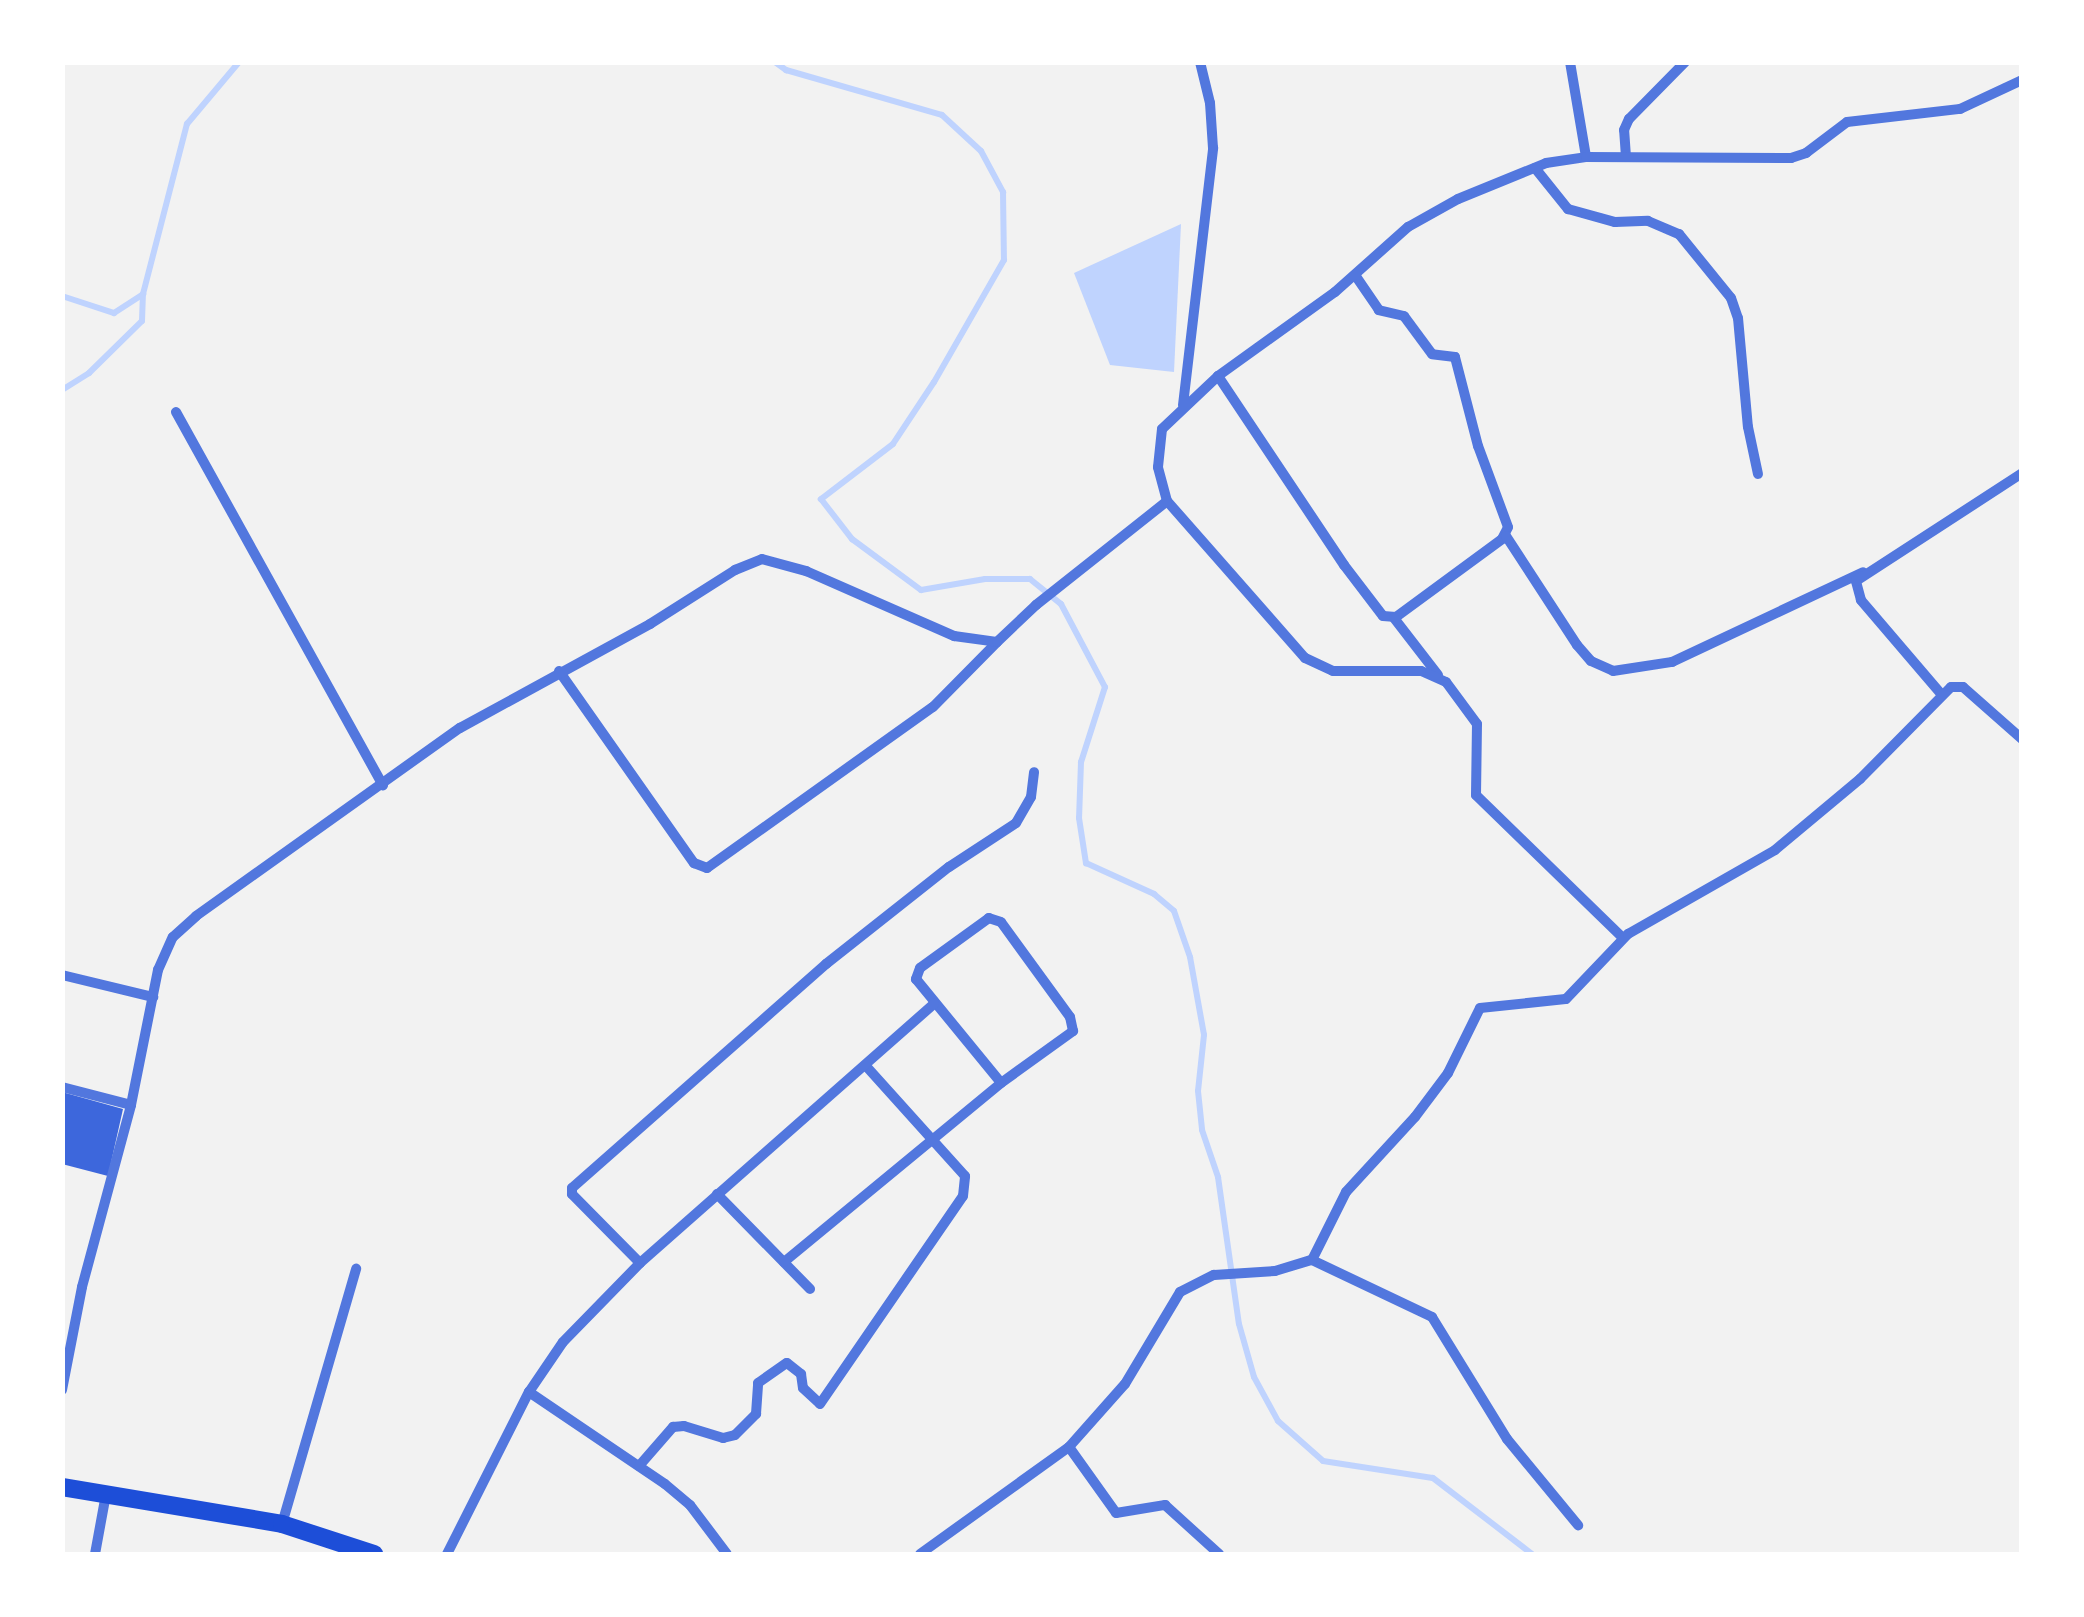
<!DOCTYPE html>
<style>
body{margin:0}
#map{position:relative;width:2084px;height:1617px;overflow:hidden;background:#f2f2f2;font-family:"Source Sans 3",sans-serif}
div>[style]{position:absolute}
.water>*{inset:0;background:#bfd3fe}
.stream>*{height:6px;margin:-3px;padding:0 3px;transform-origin:3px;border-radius:3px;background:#bfd3fe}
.building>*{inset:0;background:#3d67dc}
.minor>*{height:10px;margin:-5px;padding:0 5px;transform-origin:5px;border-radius:5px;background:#5277de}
.primary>*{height:18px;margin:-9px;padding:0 9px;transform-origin:9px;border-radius:9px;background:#1d4ed8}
span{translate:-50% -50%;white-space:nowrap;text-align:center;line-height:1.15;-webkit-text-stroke:10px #fff;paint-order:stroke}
.frame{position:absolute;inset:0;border:65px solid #fff;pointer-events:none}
</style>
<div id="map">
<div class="water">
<i style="clip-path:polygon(1181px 224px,1174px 372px,1110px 365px,1074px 273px)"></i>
</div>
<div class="stream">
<i style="left:775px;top:62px;width:14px;rotate:36deg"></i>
<i style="left:786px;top:70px;width:162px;rotate:16.1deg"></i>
<i style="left:942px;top:115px;width:53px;rotate:42.7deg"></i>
<i style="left:981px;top:151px;width:47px;rotate:61.8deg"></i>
<i style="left:1003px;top:192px;width:68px;rotate:89.2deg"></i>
<i style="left:1004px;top:260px;width:141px;rotate:119.8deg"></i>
<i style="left:934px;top:382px;width:74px;rotate:123.5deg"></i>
<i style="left:893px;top:444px;width:91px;rotate:142.6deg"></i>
<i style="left:821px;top:499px;width:51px;rotate:52.2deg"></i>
<i style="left:852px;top:539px;width:86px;rotate:36.5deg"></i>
<i style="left:921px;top:590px;width:65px;rotate:-9.8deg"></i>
<i style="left:985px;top:579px;width:45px"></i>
<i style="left:1030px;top:579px;width:40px;rotate:39deg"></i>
<i style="left:1061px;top:604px;width:94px;rotate:62.1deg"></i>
<i style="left:1105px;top:687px;width:79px;rotate:107.7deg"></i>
<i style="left:1081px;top:762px;width:56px;rotate:92deg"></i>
<i style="left:1079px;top:818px;width:46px;rotate:81.2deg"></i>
<i style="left:1086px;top:863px;width:75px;rotate:24.5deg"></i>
<i style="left:1154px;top:894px;width:26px;rotate:40deg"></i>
<i style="left:1174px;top:911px;width:49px;rotate:70.8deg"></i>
<i style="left:1190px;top:957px;width:79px;rotate:79.8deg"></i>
<i style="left:1204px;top:1035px;width:56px;rotate:96.1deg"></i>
<i style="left:1198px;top:1091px;width:39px;rotate:84deg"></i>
<i style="left:1202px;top:1130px;width:50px;rotate:71.2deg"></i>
<i style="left:1218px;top:1177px;width:148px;rotate:81.9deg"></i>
<i style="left:1239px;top:1324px;width:55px;rotate:74.2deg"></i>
<i style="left:1254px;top:1377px;width:50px;rotate:61.4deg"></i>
<i style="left:1278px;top:1421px;width:60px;rotate:41.6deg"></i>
<i style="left:1323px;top:1461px;width:111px;rotate:8.8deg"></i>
<i style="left:1433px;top:1478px;width:125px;rotate:37.5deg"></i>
<i style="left:62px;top:296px;width:55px;rotate:18.1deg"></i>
<i style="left:114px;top:313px;width:35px;rotate:-33deg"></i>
<i style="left:143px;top:294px;width:176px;rotate:-75.5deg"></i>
<i style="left:187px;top:124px;width:81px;rotate:-50deg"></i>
<i style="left:62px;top:390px;width:32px;rotate:-32deg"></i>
<i style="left:89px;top:373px;width:74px;rotate:-44.5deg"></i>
<i style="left:142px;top:321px;width:27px;rotate:-88deg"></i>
</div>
<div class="building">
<i style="clip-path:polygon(62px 1092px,123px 1109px,108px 1176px,62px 1164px)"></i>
</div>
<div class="minor">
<i style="left:1570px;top:62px;width:96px;rotate:80.4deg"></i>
<i style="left:1626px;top:157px;width:27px;rotate:-94deg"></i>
<i style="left:1624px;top:130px;width:12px;rotate:-66deg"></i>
<i style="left:1629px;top:119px;width:80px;rotate:-45.5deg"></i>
<i style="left:1535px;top:168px;width:53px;rotate:51.2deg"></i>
<i style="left:1568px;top:209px;width:49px;rotate:15.5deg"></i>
<i style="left:1615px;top:222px;width:33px;rotate:-2deg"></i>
<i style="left:1648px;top:221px;width:34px;rotate:23deg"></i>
<i style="left:1679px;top:234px;width:82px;rotate:50.9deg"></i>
<i style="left:1731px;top:298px;width:21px;rotate:71deg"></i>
<i style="left:1738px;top:318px;width:109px;rotate:84.8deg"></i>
<i style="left:1748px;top:427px;width:48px;rotate:78deg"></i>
<i style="left:1218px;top:376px;width:227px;rotate:56.3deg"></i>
<i style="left:1344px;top:565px;width:64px;rotate:52.6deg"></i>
<i style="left:1383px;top:616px;width:13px;rotate:4deg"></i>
<i style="left:1396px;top:617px;width:132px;rotate:-36.3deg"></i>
<i style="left:1502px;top:539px;width:13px;rotate:-63deg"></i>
<i style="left:1508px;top:527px;width:86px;rotate:-110.3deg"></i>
<i style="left:1478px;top:446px;width:92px;rotate:-104.5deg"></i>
<i style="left:1455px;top:357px;width:23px;rotate:-173deg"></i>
<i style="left:1432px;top:354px;width:47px;rotate:-126.4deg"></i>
<i style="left:1404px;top:316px;width:26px;rotate:-167deg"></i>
<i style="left:1379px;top:310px;width:42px;rotate:-124.4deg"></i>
<i style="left:1183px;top:405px;width:259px;rotate:-83.3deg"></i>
<i style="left:1213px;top:148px;width:45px;rotate:-93.8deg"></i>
<i style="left:1210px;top:103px;width:42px;rotate:-103.7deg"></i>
<i style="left:176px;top:412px;width:427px;rotate:61deg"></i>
<i style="left:1506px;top:536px;width:130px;rotate:56.9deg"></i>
<i style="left:1577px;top:645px;width:21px;rotate:49deg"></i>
<i style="left:1591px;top:661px;width:24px;rotate:24deg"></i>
<i style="left:1613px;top:671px;width:60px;rotate:-8.7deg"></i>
<i style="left:1672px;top:662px;width:211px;rotate:-25.2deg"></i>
<i style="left:1394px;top:618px;width:72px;rotate:52.3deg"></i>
<i style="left:559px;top:671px;width:235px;rotate:54.9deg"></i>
<i style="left:694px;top:863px;width:14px;rotate:21deg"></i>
<i style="left:707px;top:868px;width:277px;rotate:-35.5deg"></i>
<i style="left:933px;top:707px;width:91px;rotate:-45.4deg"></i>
<i style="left:1942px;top:695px;width:125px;rotate:-130.5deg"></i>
<i style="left:1861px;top:600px;width:20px;rotate:-105deg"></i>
<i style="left:1856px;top:581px;width:198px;rotate:-33deg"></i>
<i style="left:1623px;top:938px;width:205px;rotate:-135.8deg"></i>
<i style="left:1476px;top:795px;width:71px;rotate:-89.2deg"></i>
<i style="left:1477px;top:724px;width:52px;rotate:-126.4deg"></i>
<i style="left:1446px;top:682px;width:27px;rotate:-156deg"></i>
<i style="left:1421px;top:671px;width:88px;rotate:180deg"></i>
<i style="left:1333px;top:671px;width:31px;rotate:-155deg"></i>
<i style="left:1305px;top:658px;width:209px;rotate:-131.3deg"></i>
<i style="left:1167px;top:501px;width:35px;rotate:-105deg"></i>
<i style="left:1158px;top:467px;width:38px;rotate:-84deg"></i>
<i style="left:1162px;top:429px;width:77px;rotate:-43.4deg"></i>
<i style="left:1218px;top:376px;width:144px;rotate:-35.7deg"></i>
<i style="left:1335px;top:292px;width:98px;rotate:-41.7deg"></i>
<i style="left:1408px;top:227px;width:57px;rotate:-29.2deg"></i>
<i style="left:1458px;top:199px;width:95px;rotate:-22.2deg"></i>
<i style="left:1546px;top:163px;width:40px;rotate:-8.5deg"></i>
<i style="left:1586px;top:157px;width:205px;rotate:0.3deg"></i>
<i style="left:1791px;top:158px;width:16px;rotate:-18deg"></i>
<i style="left:1806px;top:153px;width:51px;rotate:-37.1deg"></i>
<i style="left:1847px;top:122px;width:114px;rotate:-6.6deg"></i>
<i style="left:1960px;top:109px;width:68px;rotate:-25.1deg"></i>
<i style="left:62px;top:975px;width:94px;rotate:13.6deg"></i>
<i style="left:62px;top:1087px;width:71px;rotate:14.6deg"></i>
<i style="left:717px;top:1194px;width:133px;rotate:45.6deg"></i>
<i style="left:1312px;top:1260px;width:133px;rotate:25.4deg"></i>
<i style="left:1432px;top:1317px;width:143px;rotate:58.4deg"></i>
<i style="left:1507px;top:1439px;width:112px;rotate:50.5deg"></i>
<i style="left:784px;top:1262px;width:281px;rotate:-39.5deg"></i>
<i style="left:1001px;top:1083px;width:89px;rotate:-35.8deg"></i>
<i style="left:1073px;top:1031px;width:14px;rotate:-102deg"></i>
<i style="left:1070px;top:1017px;width:117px;rotate:-126deg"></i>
<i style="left:1001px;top:922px;width:13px;rotate:-162deg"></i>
<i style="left:989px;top:918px;width:85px;rotate:144.1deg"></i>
<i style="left:920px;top:968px;width:12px;rotate:110deg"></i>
<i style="left:916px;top:979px;width:134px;rotate:50.7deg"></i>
<i style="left:640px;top:1263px;width:97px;rotate:-134.6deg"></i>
<i style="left:572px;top:1194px;width:6px;rotate:-90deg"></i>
<i style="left:572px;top:1188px;width:339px;rotate:-41.4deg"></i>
<i style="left:826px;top:964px;width:157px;rotate:-38.3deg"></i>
<i style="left:949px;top:867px;width:80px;rotate:-33.3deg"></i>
<i style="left:1016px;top:823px;width:30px;rotate:-60deg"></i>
<i style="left:1031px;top:797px;width:25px;rotate:-83deg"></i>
<i style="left:62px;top:1390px;width:105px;rotate:-79deg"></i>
<i style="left:82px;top:1287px;width:188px;rotate:-74.9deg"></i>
<i style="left:131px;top:1105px;width:138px;rotate:-78.7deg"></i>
<i style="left:158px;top:970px;width:36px;rotate:-66deg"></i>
<i style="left:173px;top:937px;width:31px;rotate:-42deg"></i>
<i style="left:196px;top:916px;width:324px;rotate:-35.5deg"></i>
<i style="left:460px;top:728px;width:217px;rotate:-28.7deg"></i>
<i style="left:650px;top:624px;width:101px;rotate:-32.4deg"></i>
<i style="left:735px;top:570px;width:29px;rotate:-22deg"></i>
<i style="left:762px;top:559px;width:46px;rotate:15.3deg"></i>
<i style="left:806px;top:571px;width:162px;rotate:23.7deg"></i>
<i style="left:954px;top:636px;width:43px;rotate:7.9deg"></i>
<i style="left:997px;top:642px;width:54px;rotate:-43.5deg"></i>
<i style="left:1036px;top:605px;width:167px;rotate:-38.4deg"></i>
<i style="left:529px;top:1392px;width:164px;rotate:34.1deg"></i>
<i style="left:665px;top:1484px;width:33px;rotate:40deg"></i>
<i style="left:690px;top:1505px;width:61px;rotate:52.9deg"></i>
<i style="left:1069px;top:1447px;width:81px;rotate:54.5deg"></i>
<i style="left:1116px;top:1513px;width:50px;rotate:-9.3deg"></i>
<i style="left:1165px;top:1505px;width:73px;rotate:42.2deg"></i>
<i style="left:639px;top:1466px;width:52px;rotate:-48.9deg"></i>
<i style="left:673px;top:1427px;width:11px;rotate:-5deg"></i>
<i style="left:684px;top:1426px;width:41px;rotate:17.1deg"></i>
<i style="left:723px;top:1438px;width:12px;rotate:-14deg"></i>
<i style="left:735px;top:1435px;width:30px;rotate:-45deg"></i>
<i style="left:756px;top:1414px;width:31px;rotate:-86deg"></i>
<i style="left:758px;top:1383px;width:35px;rotate:-35deg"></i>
<i style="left:787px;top:1363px;width:18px;rotate:38deg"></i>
<i style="left:801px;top:1374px;width:14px;rotate:82deg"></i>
<i style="left:803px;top:1388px;width:23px;rotate:43deg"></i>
<i style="left:820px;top:1404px;width:252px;rotate:-55.5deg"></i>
<i style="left:963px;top:1196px;width:20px;rotate:-84deg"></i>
<i style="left:965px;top:1176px;width:149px;rotate:-132deg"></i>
<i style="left:282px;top:1524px;width:266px;rotate:-73.8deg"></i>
<i style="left:95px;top:1554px;width:61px;rotate:-79.6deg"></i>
<i style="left:447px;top:1554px;width:182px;rotate:-63.2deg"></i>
<i style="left:529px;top:1392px;width:60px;rotate:-55.8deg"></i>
<i style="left:563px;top:1342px;width:110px;rotate:-45.7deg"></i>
<i style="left:640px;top:1263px;width:392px;rotate:-41.4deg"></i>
<i style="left:920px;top:1554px;width:183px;rotate:-35.7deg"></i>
<i style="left:1069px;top:1447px;width:84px;rotate:-48.4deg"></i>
<i style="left:1125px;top:1384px;width:107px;rotate:-59.1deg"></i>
<i style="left:1180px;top:1292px;width:38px;rotate:-27deg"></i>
<i style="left:1214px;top:1275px;width:61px;rotate:-3.8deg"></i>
<i style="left:1275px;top:1271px;width:39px;rotate:-17deg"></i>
<i style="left:1312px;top:1260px;width:76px;rotate:-63.4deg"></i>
<i style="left:1346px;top:1192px;width:102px;rotate:-47.4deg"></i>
<i style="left:1415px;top:1117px;width:55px;rotate:-53.1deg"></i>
<i style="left:1448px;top:1073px;width:72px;rotate:-63.8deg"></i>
<i style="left:1480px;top:1008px;width:86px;rotate:-6deg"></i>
<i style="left:1566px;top:999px;width:90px;rotate:-46.4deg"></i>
<i style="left:1628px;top:934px;width:169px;rotate:-29.7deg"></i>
<i style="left:1775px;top:850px;width:111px;rotate:-39.9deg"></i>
<i style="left:1860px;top:779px;width:129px;rotate:-45.3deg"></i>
<i style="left:1951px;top:687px;width:12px"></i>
<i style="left:1963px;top:687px;width:79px;rotate:41.4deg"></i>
</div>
<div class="primary">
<i style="left:62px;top:1487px;width:223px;rotate:9.5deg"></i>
<i style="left:282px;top:1524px;width:97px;rotate:18.1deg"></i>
</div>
<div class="frame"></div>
</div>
